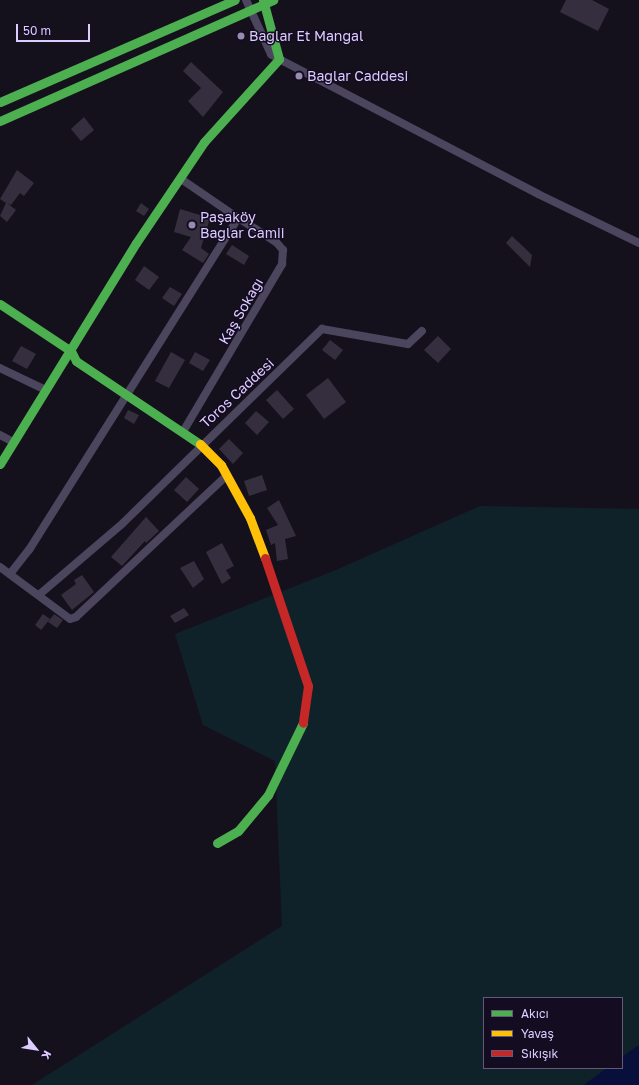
<!DOCTYPE html>
<meta charset="utf-8">
<style>
body{margin:0}
#map{position:relative;width:639px;height:1085px;overflow:hidden;background:#15111c;font-family:"Golos Text",sans-serif}
div>[style]{position:absolute}
.green>*{inset:0;background:#102229}
.water>*{inset:0;background:#080f3b}
.building>*{inset:0;background:#352e3e}
.street>*{height:8px;margin:-4px;padding:0 4px;transform-origin:4px;border-radius:4px;background:#4b455d}
.fast>*{height:9px;margin:-4.5px;padding:0 4.5px;transform-origin:4.5px;border-radius:4.5px;background:#4caf50}
.slow>*{height:9px;margin:-4.5px;padding:0 4.5px;transform-origin:4.5px;border-radius:4.5px;background:#ffc107}
.jam>*{height:9px;margin:-4.5px;padding:0 4.5px;transform-origin:4.5px;border-radius:4.5px;background:#c62828}
.dots>*{width:11px;height:11px;translate:-50% -50%;box-sizing:border-box;border:2px solid #140c21;border-radius:50%}
span{translate:-50% -50%;white-space:nowrap;text-align:center;line-height:1.15;-webkit-text-stroke:3px #140c21;paint-order:stroke}
.poi-label{font-size:14px;color:#dcf}
.left{translate:0 -50%;text-align:left}
.street-label{font-size:14px;color:#dcf}
.legend{position:absolute;left:483px;top:997px;width:140px;height:72px;box-sizing:border-box;background:#140c21;border:1px solid #64597a;margin:0;padding:5px 7px;list-style:none;font-size:12px;color:#dcf}
.legend li{display:flex;align-items:center;gap:8px;height:20px}
.legend b{width:20px;border:1px solid #64597a}
.north{position:absolute;left:16px;top:1029px;width:40px;height:40px;-webkit-text-stroke:3px #140c21;paint-order:stroke;rotate:120deg;font-size:11px;font-weight:700;line-height:16px;text-align:center;color:#dcf}
.north::after{content:'';display:block;margin:auto;width:14px;height:18px;background:#dcf;clip-path:polygon(50% 0,100% 100%,50% 72%,0 100%)}
.scale{position:absolute;left:16px;top:24px;width:74px;height:18px;box-sizing:border-box;border:2px solid #dcf;border-top:0;padding-left:5px;font-size:12px;line-height:14px;white-space:nowrap;color:#dcf;-webkit-text-stroke:3px #140c21;paint-order:stroke}
</style>
<div id="map">
<div class="green">
<i style="clip-path:polygon(480px 506px,639px 509px,639px 1045px,622px 1057px,622px 998px,484px 998px,484px 1068px,607px 1068px,584px 1085px,32px 1085px,282px 926px,275px 761px,203px 725px,175px 634px,336px 570px)"></i>
</div>
<div class="water">
<i style="clip-path:polygon(639px 1045px,639px 1085px,584px 1085px,607px 1068px,622px 1068px,622px 1057px)"></i>
</div>
<div class="building">
<i style="clip-path:polygon(566px 0,592px 0,609px 9px,598px 31px,560px 12px)"></i>
<i style="clip-path:polygon(191px 62px,223px 92px,203px 117px,188px 101px,201px 88px,183px 71px)"></i>
<i style="clip-path:polygon(84px 117px,94px 130px,81px 141px,71px 129px)"></i>
<i style="clip-path:polygon(17px 170px,34px 183px,24px 196px,20px 193px,11px 205px,7px 203px,16px 210px,7px 222px,0 216px,6px 203px,0 199px)"></i>
<i style="clip-path:polygon(141px 203px,149px 209px,144px 216px,136px 211px)"></i>
<i style="clip-path:polygon(180px 209px,210px 218px,201px 248px,209px 254px,203px 263px,182px 250px,191px 237px,174px 232px)"></i>
<i style="clip-path:polygon(512px 236px,532px 255px,530px 267px,506px 243px)"></i>
<i style="clip-path:polygon(232px 245px,249px 256px,244px 265px,226px 254px)"></i>
<i style="clip-path:polygon(144px 266px,159px 277px,149px 290px,135px 280px)"></i>
<i style="clip-path:polygon(170px 287px,182px 294px,174px 306px,162px 298px)"></i>
<i style="clip-path:polygon(438px 336px,451px 349px,438px 363px,424px 350px)"></i>
<i style="clip-path:polygon(330px 340px,343px 350px,335px 360px,322px 350px)"></i>
<i style="clip-path:polygon(21px 346px,36px 354px,27px 369px,12px 361px)"></i>
<i style="clip-path:polygon(171px 352px,185px 360px,169px 388px,155px 381px)"></i>
<i style="clip-path:polygon(195px 352px,210px 360px,203px 371px,189px 363px)"></i>
<i style="clip-path:polygon(328px 378px,346px 402px,324px 419px,306px 395px)"></i>
<i style="clip-path:polygon(277px 390px,294px 409px,283px 419px,266px 400px)"></i>
<i style="clip-path:polygon(128px 410px,139px 415px,134px 424px,124px 418px)"></i>
<i style="clip-path:polygon(256px 411px,269px 422px,257px 435px,245px 423px)"></i>
<i style="clip-path:polygon(229px 439px,243px 453px,233px 464px,219px 449px)"></i>
<i style="clip-path:polygon(262px 475px,267px 490px,249px 496px,244px 481px)"></i>
<i style="clip-path:polygon(186px 477px,199px 489px,187px 502px,174px 490px)"></i>
<i style="clip-path:polygon(279px 500px,296px 536px,285px 539px,288px 559px,277px 561px,275px 543px,271px 545px,266px 530px,278px 525px,267px 508px)"></i>
<i style="clip-path:polygon(146px 517px,159px 531px,146px 543px,145px 541px,122px 566px,111px 557px)"></i>
<i style="clip-path:polygon(222px 543px,234px 566px,226px 570px,231px 578px,222px 584px,206px 552px)"></i>
<i style="clip-path:polygon(194px 561px,204px 579px,193px 588px,180px 568px)"></i>
<i style="clip-path:polygon(82px 575px,94px 592px,72px 610px,61px 595px,76px 584px,74px 580px)"></i>
<i style="clip-path:polygon(184px 608px,189px 615px,175px 623px,170px 616px)"></i>
<i style="clip-path:polygon(43px 614px,50px 619px,41px 630px,35px 625px)"></i>
<i style="clip-path:polygon(54px 614px,63px 620px,57px 628px,48px 622px)"></i>
</div>
<div class="street">
<i style="left:246px;top:0;width:60px;rotate:65.2deg"></i>
<i style="left:271px;top:54px;width:9px;rotate:32deg"></i>
<i style="left:279px;top:59px;width:292px;rotate:27.5deg"></i>
<i style="left:538px;top:194px;width:112px;rotate:25.9deg"></i>
<i style="left:0;top:368px;width:51px;rotate:25.6deg"></i>
<i style="left:184px;top:430px;width:193px;rotate:-59.4deg"></i>
<i style="left:282px;top:264px;width:14px;rotate:-86deg"></i>
<i style="left:283px;top:250px;width:11px;rotate:-131deg"></i>
<i style="left:276px;top:242px;width:45px;rotate:-147.7deg"></i>
<i style="left:0;top:435px;width:15px;rotate:28deg"></i>
<i style="left:0;top:567px;width:87px;rotate:36.6deg"></i>
<i style="left:70px;top:619px;width:6px;rotate:-18deg"></i>
<i style="left:76px;top:617px;width:207px;rotate:-43.2deg"></i>
<i style="left:10px;top:574px;width:31px;rotate:-52deg"></i>
<i style="left:29px;top:550px;width:392px;rotate:-57.8deg"></i>
<i style="left:238px;top:218px;width:69px;rotate:-145.6deg"></i>
<i style="left:40px;top:594px;width:109px;rotate:-40.5deg"></i>
<i style="left:123px;top:523px;width:278px;rotate:-44.3deg"></i>
<i style="left:322px;top:329px;width:87px;rotate:9.9deg"></i>
<i style="left:408px;top:344px;width:19px;rotate:-43deg"></i>
</div>
<div class="fast">
<i style="left:0;top:102px;width:256px;rotate:-23.5deg"></i>
<i style="left:0;top:121px;width:299px;rotate:-23.9deg"></i>
<i style="left:0;top:304px;width:85px;rotate:33.5deg"></i>
<i style="left:71px;top:351px;width:11px;rotate:63deg"></i>
<i style="left:76px;top:361px;width:149px;rotate:33.8deg"></i>
<i style="left:0;top:464px;width:259px;rotate:-58.4deg"></i>
<i style="left:136px;top:243px;width:122px;rotate:-56deg"></i>
<i style="left:204px;top:142px;width:112px;rotate:-47.9deg"></i>
<i style="left:279px;top:59px;width:61px;rotate:-105.2deg"></i>
<i style="left:217px;top:843px;width:24px;rotate:-30deg"></i>
<i style="left:238px;top:831px;width:47px;rotate:-50.2deg"></i>
<i style="left:268px;top:795px;width:80px;rotate:-64.1deg"></i>
</div>
<div class="slow">
<i style="left:200px;top:444px;width:30px;rotate:45deg"></i>
<i style="left:221px;top:465px;width:60px;rotate:61.3deg"></i>
<i style="left:250px;top:518px;width:43px;rotate:69.4deg"></i>
</div>
<div class="jam">
<i style="left:265px;top:558px;width:135px;rotate:71.4deg"></i>
<i style="left:308px;top:686px;width:37px;rotate:98deg"></i>
</div>
<div class="dots">
<i style="left:241px;top:36px;background:#978bb0"></i>
<i style="left:299px;top:76px;background:#978bb0"></i>
<i style="left:192px;top:225px;background:#978bb0"></i>
</div>
<div class="poi-label">
<span class="left" style="left:249px;top:36px">Bağlar Et Mangal</span>
<span class="left" style="left:307px;top:76px">Bağlar Caddesi</span>
<span class="left" style="left:200px;top:225px">Paşaköy<br>Bağlar Camii</span>
</div>
<div class="street-label">
<span style="left:241px;top:311px;rotate:-60deg">Kaş Sokağı</span>
<span style="left:237px;top:393px;rotate:-43deg">Toros Caddesi</span>
</div>
<ul class="legend">
<li><b style="height:5px;background:#4caf50"></b>Akıcı</li>
<li><b style="height:5px;background:#ffc107"></b>Yavaş</li>
<li><b style="height:5px;background:#c62828"></b>Sıkışık</li>
</ul>
<div class="north">K</div>
<div class="scale">50 m</div>
</div>
